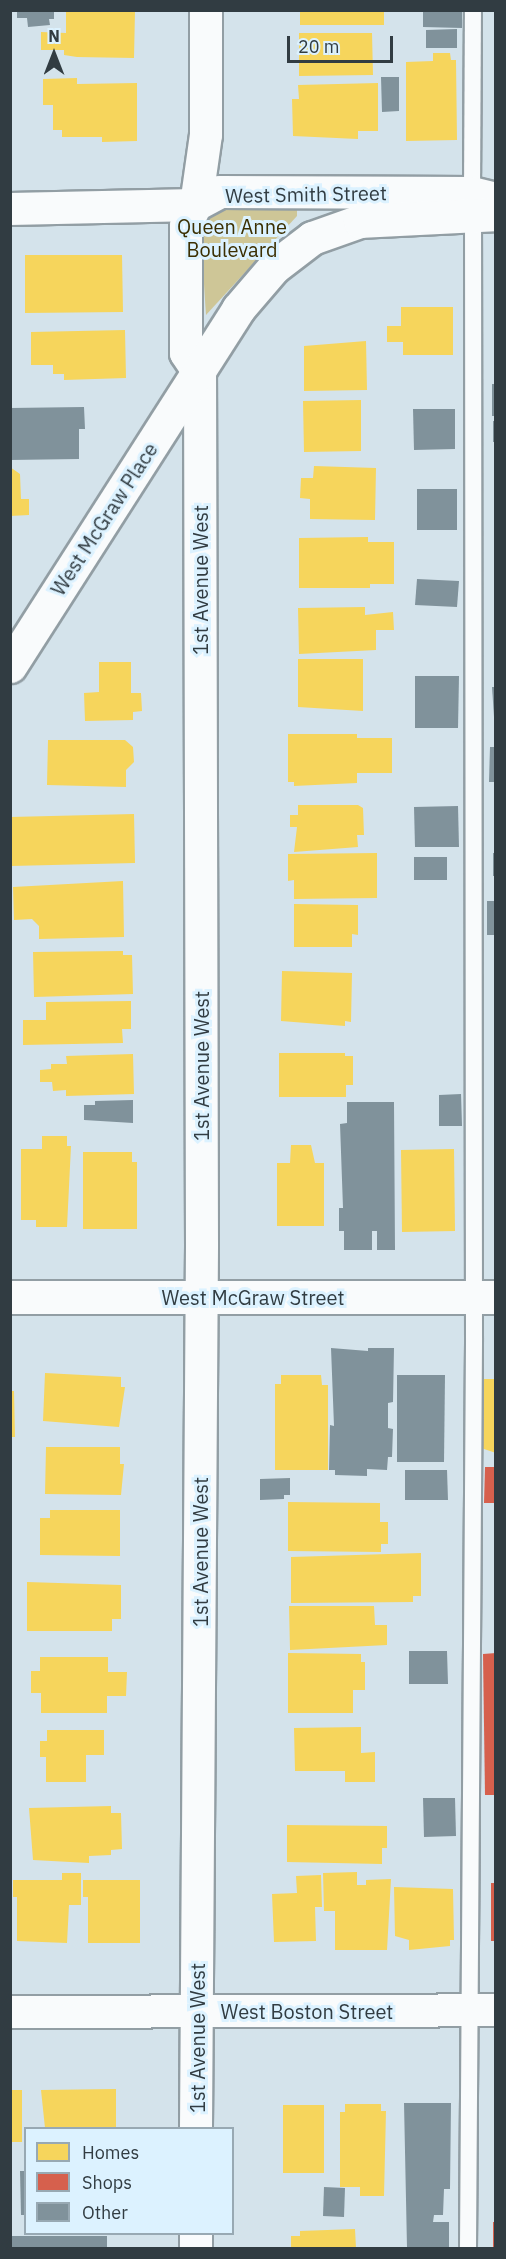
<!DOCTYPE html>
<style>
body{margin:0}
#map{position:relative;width:506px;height:2259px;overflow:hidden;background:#d4e3eb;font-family:"IBM Plex Sans",sans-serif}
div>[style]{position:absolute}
.green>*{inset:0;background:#cec697}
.homes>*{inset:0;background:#f6d55c}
.shops>*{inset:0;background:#d6604d}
.building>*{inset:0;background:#80929b}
.roads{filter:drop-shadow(2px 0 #929ea4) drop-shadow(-2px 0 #929ea4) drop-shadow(0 2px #929ea4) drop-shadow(0 -2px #929ea4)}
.lane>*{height:16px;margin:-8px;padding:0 8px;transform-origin:8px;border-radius:8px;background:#f9fbfc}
.street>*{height:32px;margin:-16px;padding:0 16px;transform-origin:16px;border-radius:16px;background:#f9fbfc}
.secondary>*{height:33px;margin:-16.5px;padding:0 16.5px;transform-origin:16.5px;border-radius:16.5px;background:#f9fbfc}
span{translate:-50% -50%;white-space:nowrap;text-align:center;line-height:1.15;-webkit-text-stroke:6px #dcf2ff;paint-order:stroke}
.street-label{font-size:20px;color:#313c42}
.park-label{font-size:20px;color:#3b2f02}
.frame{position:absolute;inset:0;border:12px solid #313c42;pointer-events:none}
.legend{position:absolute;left:24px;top:2127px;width:210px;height:108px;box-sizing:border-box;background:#dcf2ff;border:2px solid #98a9b3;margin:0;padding:8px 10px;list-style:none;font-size:18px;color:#313c42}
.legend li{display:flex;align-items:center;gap:12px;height:30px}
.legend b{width:30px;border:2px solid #98a9b3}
.north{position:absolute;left:24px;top:24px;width:60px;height:60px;-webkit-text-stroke:4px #dcf2ff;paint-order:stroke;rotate:0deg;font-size:16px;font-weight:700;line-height:24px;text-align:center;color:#313c42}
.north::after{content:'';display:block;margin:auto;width:21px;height:27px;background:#313c42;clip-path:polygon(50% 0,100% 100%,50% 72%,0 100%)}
.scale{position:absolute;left:287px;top:36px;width:106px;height:27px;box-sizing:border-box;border:3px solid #313c42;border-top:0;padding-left:8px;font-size:18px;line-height:21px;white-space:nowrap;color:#313c42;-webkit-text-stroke:4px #dcf2ff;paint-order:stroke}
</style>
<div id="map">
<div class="green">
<i style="clip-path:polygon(217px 206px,297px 206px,297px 216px,206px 315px,200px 223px)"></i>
</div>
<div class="homes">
<i style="clip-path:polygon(300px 10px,384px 10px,384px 25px,300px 25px)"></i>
<i style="clip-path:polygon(66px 11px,135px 11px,134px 58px,77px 57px,64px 55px,64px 50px,41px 50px,41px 32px,66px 33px)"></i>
<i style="clip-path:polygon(299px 33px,372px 33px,373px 75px,299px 76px)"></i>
<i style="clip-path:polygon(433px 53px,450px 53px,451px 60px,456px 60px,457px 140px,406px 141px,406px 62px,433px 61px)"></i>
<i style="clip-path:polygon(77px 78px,77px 84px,137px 83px,137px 141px,102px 142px,102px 137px,62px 137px,62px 130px,53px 130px,53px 105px,43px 105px,43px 79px)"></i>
<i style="clip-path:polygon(378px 83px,378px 131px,358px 131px,358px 139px,293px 136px,292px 99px,299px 99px,298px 85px)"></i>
<i style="clip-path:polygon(25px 255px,122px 255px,123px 312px,25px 313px)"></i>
<i style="clip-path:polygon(401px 307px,453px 307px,453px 355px,403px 355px,403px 342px,387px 342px,387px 326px,401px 326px)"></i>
<i style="clip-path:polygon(125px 330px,126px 378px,64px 380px,64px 374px,53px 374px,53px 365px,31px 365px,31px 332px)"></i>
<i style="clip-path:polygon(366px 341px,367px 390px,304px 391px,304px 346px)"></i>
<i style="clip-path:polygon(361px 400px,361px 451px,304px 452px,303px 401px)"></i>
<i style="clip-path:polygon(314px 466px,376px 468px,375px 520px,310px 519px,310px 499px,300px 498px,301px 478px,313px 478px)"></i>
<i style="clip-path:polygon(10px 467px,20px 474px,21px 499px,29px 499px,29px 515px,10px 516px)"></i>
<i style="clip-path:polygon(368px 537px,368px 542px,394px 542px,394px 584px,370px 584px,370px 588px,299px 588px,299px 538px)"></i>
<i style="clip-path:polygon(365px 607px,365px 615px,393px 612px,394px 630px,376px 630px,376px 650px,299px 654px,298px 608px)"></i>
<i style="clip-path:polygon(298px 659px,363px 659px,363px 711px,298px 707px)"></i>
<i style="clip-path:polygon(99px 662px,131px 662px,131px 693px,141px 693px,142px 711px,133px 712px,133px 720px,85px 721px,84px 693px,99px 692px)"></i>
<i style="clip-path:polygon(288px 734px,357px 734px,357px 738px,392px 738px,392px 773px,357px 773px,357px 783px,294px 786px,294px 782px,288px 782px)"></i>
<i style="clip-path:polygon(48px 740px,125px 740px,133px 747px,134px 762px,126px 770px,126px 787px,47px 785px)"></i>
<i style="clip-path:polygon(298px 805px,358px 805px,363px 808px,364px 835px,357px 835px,358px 847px,294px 852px,297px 827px,290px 827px,290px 815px,298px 815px)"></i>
<i style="clip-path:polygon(134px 814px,135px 863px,11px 866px,10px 817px)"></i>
<i style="clip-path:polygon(377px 853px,377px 898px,294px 899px,294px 880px,288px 881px,288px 854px)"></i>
<i style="clip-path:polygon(123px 881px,124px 937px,39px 939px,39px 926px,32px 919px,14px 920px,13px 887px)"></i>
<i style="clip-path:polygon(294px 904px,358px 905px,358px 935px,352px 934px,352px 947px,294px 947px)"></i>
<i style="clip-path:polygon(123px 951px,123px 955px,132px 955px,133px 994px,34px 997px,33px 952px)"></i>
<i style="clip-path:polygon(282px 971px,352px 973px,351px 1022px,345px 1021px,345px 1026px,281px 1021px)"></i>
<i style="clip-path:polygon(131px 1001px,131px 1029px,122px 1029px,123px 1043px,23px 1045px,23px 1020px,46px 1020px,46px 1002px)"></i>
<i style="clip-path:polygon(279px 1053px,345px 1053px,345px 1056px,353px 1056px,353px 1085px,346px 1085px,346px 1097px,279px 1097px)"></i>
<i style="clip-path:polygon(133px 1054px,134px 1094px,66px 1096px,66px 1090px,53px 1091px,52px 1082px,40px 1082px,40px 1070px,51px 1069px,51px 1064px,67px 1064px,66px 1056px)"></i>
<i style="clip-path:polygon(42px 1136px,67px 1136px,67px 1146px,71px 1146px,67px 1227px,36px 1227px,36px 1220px,21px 1220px,21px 1149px,42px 1149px)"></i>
<i style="clip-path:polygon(291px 1145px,311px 1145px,315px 1163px,324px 1163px,324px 1226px,277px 1226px,277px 1163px,290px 1163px)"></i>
<i style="clip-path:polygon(454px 1149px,455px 1231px,402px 1232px,401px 1150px)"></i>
<i style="clip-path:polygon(83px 1152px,132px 1152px,132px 1162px,137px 1162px,137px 1229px,83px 1229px)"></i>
<i style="clip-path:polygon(45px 1373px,121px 1377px,121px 1387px,125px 1387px,119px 1427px,43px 1421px)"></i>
<i style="clip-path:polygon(281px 1375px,321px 1375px,322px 1385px,328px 1385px,328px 1470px,275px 1470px,275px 1384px,281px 1384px)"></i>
<i style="clip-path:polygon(481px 1379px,496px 1379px,496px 1453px,481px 1448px)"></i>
<i style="clip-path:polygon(10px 1391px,14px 1391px,15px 1437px,10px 1437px)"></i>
<i style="clip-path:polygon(46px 1447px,120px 1447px,120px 1464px,124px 1464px,121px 1495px,45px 1494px)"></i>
<i style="clip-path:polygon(288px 1502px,380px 1503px,380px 1522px,388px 1522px,388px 1544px,381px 1544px,381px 1552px,288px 1551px)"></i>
<i style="clip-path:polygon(50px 1510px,120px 1510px,120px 1556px,40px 1555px,40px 1518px,50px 1518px)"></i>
<i style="clip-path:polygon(421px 1553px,421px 1596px,413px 1596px,413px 1602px,291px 1603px,291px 1557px)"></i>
<i style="clip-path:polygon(27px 1582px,121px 1585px,121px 1619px,112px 1619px,112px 1631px,27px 1631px)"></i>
<i style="clip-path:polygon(289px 1606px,374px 1606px,375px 1625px,387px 1625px,387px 1645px,290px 1650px)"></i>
<i style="clip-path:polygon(288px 1653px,361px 1654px,361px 1662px,365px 1662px,365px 1690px,353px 1690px,353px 1713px,288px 1713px)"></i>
<i style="clip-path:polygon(40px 1657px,108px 1657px,108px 1672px,127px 1672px,126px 1696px,107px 1696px,107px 1713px,41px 1713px,41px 1693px,31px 1693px,31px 1671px,40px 1671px)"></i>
<i style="clip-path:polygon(361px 1727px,361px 1753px,375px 1752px,375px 1782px,345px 1782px,345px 1771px,295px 1771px,294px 1728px)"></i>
<i style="clip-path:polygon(47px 1730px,104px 1730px,104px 1755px,86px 1755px,86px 1782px,46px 1782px,46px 1757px,40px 1757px,40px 1741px,47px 1741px)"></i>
<i style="clip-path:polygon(111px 1806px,111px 1813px,121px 1813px,122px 1849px,111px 1850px,111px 1855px,89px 1856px,89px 1863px,33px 1860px,29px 1808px)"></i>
<i style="clip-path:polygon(287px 1825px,387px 1826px,387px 1848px,382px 1848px,382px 1864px,287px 1862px)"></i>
<i style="clip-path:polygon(357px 1872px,357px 1885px,366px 1885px,366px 1880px,391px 1879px,387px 1950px,335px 1950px,335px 1911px,324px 1911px,323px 1873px)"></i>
<i style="clip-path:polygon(62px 1873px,81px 1873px,81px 1905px,69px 1905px,67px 1943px,17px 1941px,17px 1897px,13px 1897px,13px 1880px,62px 1880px)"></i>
<i style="clip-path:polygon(321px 1875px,322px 1907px,315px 1907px,316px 1941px,274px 1942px,272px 1894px,297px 1893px,296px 1876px)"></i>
<i style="clip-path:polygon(83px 1880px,140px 1880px,140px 1943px,88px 1943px,88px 1897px,83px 1897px)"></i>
<i style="clip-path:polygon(394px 1887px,453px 1889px,454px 1940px,450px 1940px,450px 1946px,409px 1950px,409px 1940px,395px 1936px)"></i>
<i style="clip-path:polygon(116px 2089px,116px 2128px,45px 2128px,41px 2090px)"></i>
<i style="clip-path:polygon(10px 2090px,22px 2090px,22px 2142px,10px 2142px)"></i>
<i style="clip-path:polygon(345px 2104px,381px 2104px,381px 2111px,386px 2111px,384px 2196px,360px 2196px,360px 2187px,340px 2187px,340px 2112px,345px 2112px)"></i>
<i style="clip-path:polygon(283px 2105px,324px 2105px,324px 2173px,283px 2173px)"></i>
<i style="clip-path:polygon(355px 2229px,356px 2248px,291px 2248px,291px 2236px,300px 2236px,300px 2231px)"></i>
</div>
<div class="shops">
<i style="clip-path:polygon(485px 1467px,496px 1467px,496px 1503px,484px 1503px)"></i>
<i style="clip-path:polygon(496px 1653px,496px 1795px,485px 1795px,483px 1654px)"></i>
<i style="clip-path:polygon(491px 1883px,496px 1883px,496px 1941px,491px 1941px)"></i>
<i style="clip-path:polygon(493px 2222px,496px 2222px,496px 2248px,493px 2248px)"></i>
</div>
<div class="building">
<i style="clip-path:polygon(17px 10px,54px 10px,54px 19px,49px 19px,50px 25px,28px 27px,27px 18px,17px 18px)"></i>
<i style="clip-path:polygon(423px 10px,462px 10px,462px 28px,423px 27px)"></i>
<i style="clip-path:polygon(457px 29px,457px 48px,426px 48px,426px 30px)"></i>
<i style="clip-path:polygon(381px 77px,399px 77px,399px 111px,382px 112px)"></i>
<i style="clip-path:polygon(492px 384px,496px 384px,496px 416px,492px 416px)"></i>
<i style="clip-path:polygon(84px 407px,85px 429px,79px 429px,79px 459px,10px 460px,10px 408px)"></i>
<i style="clip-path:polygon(413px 409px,455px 409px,455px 449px,414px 450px)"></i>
<i style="clip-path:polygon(493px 421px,496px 421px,496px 442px,493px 442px)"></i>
<i style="clip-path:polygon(417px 489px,457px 489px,457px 530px,417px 530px)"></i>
<i style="clip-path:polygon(417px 579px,459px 581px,457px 607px,415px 605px)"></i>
<i style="clip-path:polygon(415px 676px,459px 676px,458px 728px,415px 728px)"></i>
<i style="clip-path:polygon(492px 687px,496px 687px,496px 717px,494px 717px)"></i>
<i style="clip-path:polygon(490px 747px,496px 747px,496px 782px,489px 782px)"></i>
<i style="clip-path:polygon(458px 806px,459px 847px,415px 847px,414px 807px)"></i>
<i style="clip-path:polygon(493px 853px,496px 853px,496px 876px,493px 876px)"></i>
<i style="clip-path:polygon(414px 857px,447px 857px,447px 880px,414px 880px)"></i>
<i style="clip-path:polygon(487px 901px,496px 901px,496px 935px,487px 935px)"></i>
<i style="clip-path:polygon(461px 1094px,462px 1126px,439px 1126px,439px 1095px)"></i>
<i style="clip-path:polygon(133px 1100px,133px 1123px,84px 1120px,84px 1105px,95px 1105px,95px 1101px)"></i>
<i style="clip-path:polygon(347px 1102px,394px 1102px,395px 1250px,377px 1250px,377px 1231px,372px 1231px,372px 1250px,344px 1250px,344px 1231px,339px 1231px,339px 1208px,343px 1208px,340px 1124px,347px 1123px)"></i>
<i style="clip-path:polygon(331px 1348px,368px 1351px,368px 1348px,394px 1348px,393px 1402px,388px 1403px,388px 1428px,393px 1429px,392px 1457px,388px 1457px,387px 1470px,367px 1469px,367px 1476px,335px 1475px,335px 1470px,329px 1470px,330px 1425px,334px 1426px)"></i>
<i style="clip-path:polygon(397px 1375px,445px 1375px,444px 1462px,397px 1462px)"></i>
<i style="clip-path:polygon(405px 1470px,447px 1470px,448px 1500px,405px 1500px)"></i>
<i style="clip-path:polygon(290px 1478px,290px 1495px,284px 1495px,284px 1499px,260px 1500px,260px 1479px)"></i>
<i style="clip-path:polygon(409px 1651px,447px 1651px,448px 1684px,409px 1684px)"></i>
<i style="clip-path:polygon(423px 1798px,455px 1798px,456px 1836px,424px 1837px)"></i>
<i style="clip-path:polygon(404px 2103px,451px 2103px,450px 2189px,444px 2189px,443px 2215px,434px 2215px,433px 2222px,449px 2222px,449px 2248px,407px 2248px)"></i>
<i style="clip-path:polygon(20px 2171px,26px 2171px,26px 2215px,21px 2215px)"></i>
<i style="clip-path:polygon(324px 2187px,345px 2188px,344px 2217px,323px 2216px)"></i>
<i style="clip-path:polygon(10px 2236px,107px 2236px,107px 2248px,10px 2248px)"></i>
</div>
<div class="roads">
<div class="lane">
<i style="left:472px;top:193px;width:183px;rotate:-89.7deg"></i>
<i style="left:468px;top:2248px;width:910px;rotate:-89.62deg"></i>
<i style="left:474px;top:1338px;width:1121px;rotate:-90.05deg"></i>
</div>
<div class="street">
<i style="left:10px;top:209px;width:186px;rotate:-1.2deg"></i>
<i style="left:196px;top:205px;width:27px;rotate:-28deg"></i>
<i style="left:220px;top:192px;width:252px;rotate:0.2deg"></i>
<i style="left:472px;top:193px;width:25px;rotate:14deg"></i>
<i style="left:10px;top:2012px;width:486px;rotate:-0.2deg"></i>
<i style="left:196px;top:2128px;width:883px;rotate:-89.61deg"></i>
<i style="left:202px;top:1245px;width:871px;rotate:-90.13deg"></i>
<i style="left:200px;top:374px;width:25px;rotate:-124deg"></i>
<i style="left:186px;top:353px;width:127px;rotate:-90deg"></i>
<i style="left:186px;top:226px;width:23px;rotate:-65deg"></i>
<i style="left:196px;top:205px;width:71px;rotate:-81.9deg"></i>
<i style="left:206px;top:135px;width:125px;rotate:-90deg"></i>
<i style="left:196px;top:2248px;width:14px;rotate:-90deg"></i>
</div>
<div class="secondary">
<i style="left:10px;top:666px;width:424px;rotate:-57.4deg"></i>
<i style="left:238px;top:309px;width:55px;rotate:-49.4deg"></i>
<i style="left:274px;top:267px;width:48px;rotate:-37.3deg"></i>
<i style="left:312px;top:238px;width:51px;rotate:-19.5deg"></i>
<i style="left:360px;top:221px;width:136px;rotate:-2.9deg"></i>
<i style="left:10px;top:1297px;width:486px"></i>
</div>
</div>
<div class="street-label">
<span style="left:306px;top:194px;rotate:-1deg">West Smith Street</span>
<span style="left:104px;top:519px;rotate:-57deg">West McGraw Place</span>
<span style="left:200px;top:580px;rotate:-90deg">1st Avenue West</span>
<span style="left:201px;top:1066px;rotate:-90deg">1st Avenue West</span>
<span style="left:253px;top:1297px">West McGraw Street</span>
<span style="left:200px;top:1552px;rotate:-90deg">1st Avenue West</span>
<span style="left:307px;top:2011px">West Boston Street</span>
<span style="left:197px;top:2038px;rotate:-90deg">1st Avenue West</span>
</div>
<div class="park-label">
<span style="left:232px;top:238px">Queen Anne<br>Boulevard</span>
</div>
<div class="frame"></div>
<ul class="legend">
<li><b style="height:16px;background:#f6d55c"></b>Homes</li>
<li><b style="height:16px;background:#d6604d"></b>Shops</li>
<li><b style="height:16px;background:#80929b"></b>Other</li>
</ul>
<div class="north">N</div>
<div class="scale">20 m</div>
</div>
